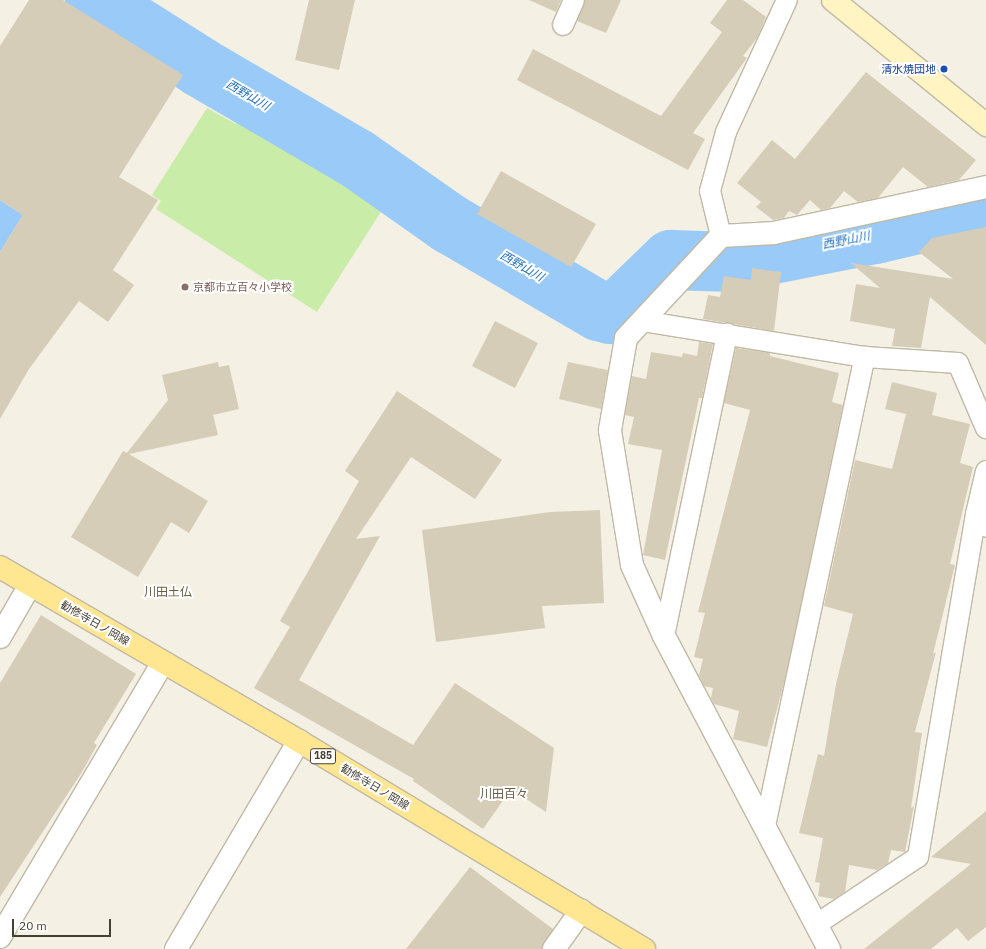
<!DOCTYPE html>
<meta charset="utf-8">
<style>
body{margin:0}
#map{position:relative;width:986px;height:949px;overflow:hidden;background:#f4f0e4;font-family:"IBM Plex Sans","Noto Sans JP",sans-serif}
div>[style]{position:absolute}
.green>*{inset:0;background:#c9eda8}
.water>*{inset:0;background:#99caf8}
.river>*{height:60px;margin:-30px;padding:0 30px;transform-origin:30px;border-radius:30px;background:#99caf8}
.building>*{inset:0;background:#d6cdb8}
.roads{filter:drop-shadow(1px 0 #c0b9a5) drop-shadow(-1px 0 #c0b9a5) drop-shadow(0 1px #c0b9a5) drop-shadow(0 -1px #c0b9a5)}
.lane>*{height:20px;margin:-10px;padding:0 10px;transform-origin:10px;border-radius:10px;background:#fff}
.street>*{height:22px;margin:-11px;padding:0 11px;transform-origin:11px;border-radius:11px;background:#fff}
.secondary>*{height:22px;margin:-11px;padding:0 11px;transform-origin:11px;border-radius:11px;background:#fff4c2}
.primary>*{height:22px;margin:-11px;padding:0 11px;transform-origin:11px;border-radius:11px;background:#ffe791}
.dots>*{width:11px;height:11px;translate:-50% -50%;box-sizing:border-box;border:2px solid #fff;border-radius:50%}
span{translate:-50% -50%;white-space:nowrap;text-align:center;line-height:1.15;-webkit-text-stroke:4px #fff;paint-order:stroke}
.shield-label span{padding:1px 3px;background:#fff;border:1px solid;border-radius:3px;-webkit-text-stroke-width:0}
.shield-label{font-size:10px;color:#464033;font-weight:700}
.transit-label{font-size:11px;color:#164399}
.right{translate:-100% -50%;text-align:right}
.education-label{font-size:11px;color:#785e54}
.left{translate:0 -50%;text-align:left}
.street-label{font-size:11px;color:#464033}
.water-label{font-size:12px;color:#2171bd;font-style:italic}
.neighbourhood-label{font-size:12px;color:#6a5f49}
.scale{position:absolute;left:12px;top:919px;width:99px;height:18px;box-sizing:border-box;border:2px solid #464033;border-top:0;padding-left:5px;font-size:12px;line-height:14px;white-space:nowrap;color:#464033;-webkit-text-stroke:3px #fff;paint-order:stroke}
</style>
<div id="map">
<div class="green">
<i style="clip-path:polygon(251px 98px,391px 196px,317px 312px,156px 209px,161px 201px,152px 195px,207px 108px,236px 124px)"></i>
</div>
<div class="water">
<i style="clip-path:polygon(0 200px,23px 215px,0 252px)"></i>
</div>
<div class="river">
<i style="left:95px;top:0;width:125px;rotate:32.5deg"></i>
<i style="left:200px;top:67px;width:181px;rotate:30.3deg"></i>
<i style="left:356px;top:158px;width:115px;rotate:35.1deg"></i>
<i style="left:450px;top:224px;width:173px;rotate:30.3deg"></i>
<i style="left:599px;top:311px;width:11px;rotate:15deg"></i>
<i style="left:610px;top:314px;width:9px;rotate:-21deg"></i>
<i style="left:618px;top:311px;width:74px;rotate:-43.9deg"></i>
<i style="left:671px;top:260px;width:61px;rotate:1.9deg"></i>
<i style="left:732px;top:262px;width:146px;rotate:-11.1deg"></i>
<i style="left:875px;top:234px;width:114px;rotate:-13.2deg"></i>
</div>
<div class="building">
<i style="clip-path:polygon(29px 0,63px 0,183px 75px,119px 177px,158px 200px,113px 270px,134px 285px,108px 322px,79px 301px,29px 369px,0 419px,0 252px,23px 215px,0 200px,0 46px)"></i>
<i style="clip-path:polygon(309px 0,355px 0,339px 70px,295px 60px)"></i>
<i style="clip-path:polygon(529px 0,561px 0,556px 12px)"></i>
<i style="clip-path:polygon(585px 0,621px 0,606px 33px,577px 21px)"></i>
<i style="clip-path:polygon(727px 0,743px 0,766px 17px,757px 38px,743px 56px,747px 58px,693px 133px,705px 139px,688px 170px,517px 80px,533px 49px,661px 116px,722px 32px,710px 23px)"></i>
<i style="clip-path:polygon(866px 72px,976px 160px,959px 180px,928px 187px,903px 167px,878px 198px,858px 202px,844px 191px,830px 208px,821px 210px,810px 200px,797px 215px,789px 211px,784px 218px,773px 220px,756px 207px,761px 202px,737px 183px,772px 140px,795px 159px)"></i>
<i style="clip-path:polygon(501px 171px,596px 224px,571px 267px,477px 214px)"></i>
<i style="clip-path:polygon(986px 227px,986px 345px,930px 297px,921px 348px,892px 346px,895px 329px,850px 321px,856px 284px,880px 288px,851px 263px,953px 279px,919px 252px,932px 238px)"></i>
<i style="clip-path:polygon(752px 268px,781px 272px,774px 331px,703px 319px,708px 295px,720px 297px,724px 276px,751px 280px)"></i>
<i style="clip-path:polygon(495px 321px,538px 343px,515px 388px,472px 366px)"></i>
<i style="clip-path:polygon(699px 342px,713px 344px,702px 398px,699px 398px,665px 560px,643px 555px,662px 450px,628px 444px,634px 417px,625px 415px,632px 376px,646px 379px,651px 352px,682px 357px,683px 353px,697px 356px)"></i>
<i style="clip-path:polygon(736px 348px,770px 353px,770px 356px,839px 373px,832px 402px,843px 405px,785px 679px,767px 747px,733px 739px,739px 711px,714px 704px,711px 698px,713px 688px,704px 686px,699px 675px,703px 659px,694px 657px,705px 613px,698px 612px,750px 410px,724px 403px)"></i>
<i style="clip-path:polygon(218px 362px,219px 367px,229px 365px,239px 409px,213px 415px,218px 435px,129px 454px,208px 501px,189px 533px,171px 522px,138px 577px,71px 537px,123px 451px,127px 453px,168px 400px,162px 375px)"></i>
<i style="clip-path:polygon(568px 362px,608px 370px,601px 409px,559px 399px)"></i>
<i style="clip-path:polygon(892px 382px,937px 393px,932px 415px,970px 424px,960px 463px,973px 467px,950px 564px,955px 565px,933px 654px,936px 652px,915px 732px,922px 733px,911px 808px,914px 806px,905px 852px,891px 850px,888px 863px,877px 870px,849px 865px,845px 892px,834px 899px,818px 896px,820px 883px,815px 882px,823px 838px,799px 833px,818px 754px,824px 756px,836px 684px,853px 614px,824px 606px,855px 460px,892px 469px,906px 414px,885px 409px)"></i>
<i style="clip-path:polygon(397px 391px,502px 460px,475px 499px,411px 457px,356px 539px,380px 536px,299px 680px,413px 745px,455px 683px,554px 748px,546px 812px,511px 789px,483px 829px,413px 781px,414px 779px,254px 688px,290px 627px,280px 621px,359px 481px,345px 471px)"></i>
<i style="clip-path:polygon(600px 510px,604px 603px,542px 606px,545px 628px,436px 642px,422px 530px,550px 512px)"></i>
<i style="clip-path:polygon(41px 615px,136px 674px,94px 743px,97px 745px,82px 772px,0 897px,0 683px)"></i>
<i style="clip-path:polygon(986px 811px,986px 927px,968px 941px,957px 928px,931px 949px,864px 949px,971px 864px,931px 857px)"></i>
<i style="clip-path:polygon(470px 867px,553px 929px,542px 949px,406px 949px)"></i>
</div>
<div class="roads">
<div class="lane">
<i style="left:563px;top:25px;width:27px;rotate:-66deg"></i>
<i style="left:721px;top:236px;width:46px;rotate:-103.7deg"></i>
<i style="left:710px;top:191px;width:61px;rotate:-74.8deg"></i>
<i style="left:726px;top:132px;width:145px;rotate:-65.2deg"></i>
<i style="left:642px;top:321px;width:226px;rotate:9.2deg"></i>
<i style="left:865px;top:357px;width:93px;rotate:3.7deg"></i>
<i style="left:958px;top:363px;width:71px;rotate:66.7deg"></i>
<i style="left:976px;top:514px;width:44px;rotate:-76.9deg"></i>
<i style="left:664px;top:636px;width:309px;rotate:-78.2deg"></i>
<i style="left:765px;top:826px;width:480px;rotate:-78deg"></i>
<i style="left:817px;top:924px;width:121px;rotate:-33.6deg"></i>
<i style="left:918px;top:857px;width:348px;rotate:-80.4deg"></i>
<i style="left:976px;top:514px;width:16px;rotate:52deg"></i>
</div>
<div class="street">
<i style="left:0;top:637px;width:60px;rotate:-60deg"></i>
<i style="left:0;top:937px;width:319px;rotate:-59.3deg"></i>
<i style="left:176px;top:949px;width:242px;rotate:-59.4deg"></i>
<i style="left:554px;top:949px;width:47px;rotate:-54.6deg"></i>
<i style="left:829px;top:949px;width:354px;rotate:-117.8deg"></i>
<i style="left:664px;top:636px;width:78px;rotate:-114.3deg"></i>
<i style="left:632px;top:565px;width:137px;rotate:-99.3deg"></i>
<i style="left:610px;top:430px;width:93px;rotate:-80.1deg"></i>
<i style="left:626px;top:338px;width:139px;rotate:-47deg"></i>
<i style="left:721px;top:236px;width:53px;rotate:-3.2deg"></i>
<i style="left:774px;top:233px;width:217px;rotate:-12.2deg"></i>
</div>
<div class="secondary">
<i style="left:833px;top:0;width:198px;rotate:39.2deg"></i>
</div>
<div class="primary">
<i style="left:0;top:567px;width:346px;rotate:30.2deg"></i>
<i style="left:299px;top:741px;width:403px;rotate:31.1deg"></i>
</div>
</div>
<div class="dots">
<i style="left:944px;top:69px;background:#1a4fb4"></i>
<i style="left:185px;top:287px;background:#8d6e63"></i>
</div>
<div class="shield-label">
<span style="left:323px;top:756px">185</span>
</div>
<div class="transit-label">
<span class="right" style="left:936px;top:69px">清水焼団地</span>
</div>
<div class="education-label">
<span class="left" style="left:193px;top:287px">京都市立百々小学校</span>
</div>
<div class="street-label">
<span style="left:95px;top:623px;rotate:30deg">勧修寺日ノ岡線</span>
<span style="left:375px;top:787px;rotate:31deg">勧修寺日ノ岡線</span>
</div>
<div class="water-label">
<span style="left:248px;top:95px;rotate:30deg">西野山川</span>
<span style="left:846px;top:240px;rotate:-11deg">西野山川</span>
<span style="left:522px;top:266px;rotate:30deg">西野山川</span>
</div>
<div class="neighbourhood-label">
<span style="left:168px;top:592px">川田土仏</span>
<span style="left:504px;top:794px">川田百々</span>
</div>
<div class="scale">20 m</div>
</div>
